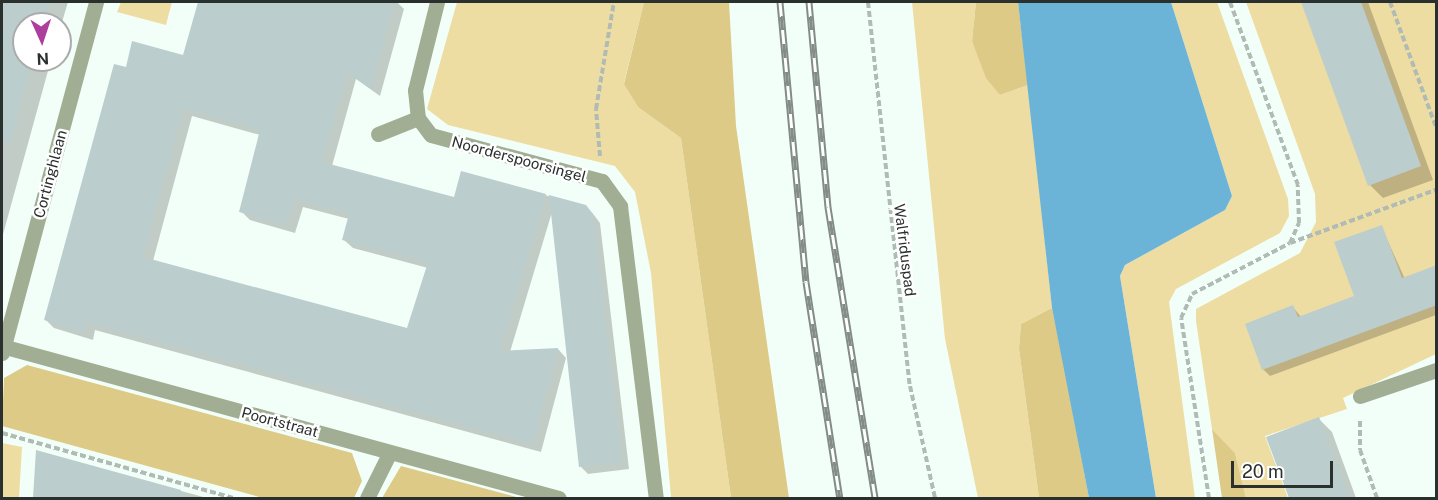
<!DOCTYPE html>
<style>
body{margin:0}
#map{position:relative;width:1438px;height:500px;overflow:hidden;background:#f2fff8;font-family:"Public Sans",sans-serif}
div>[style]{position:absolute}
.green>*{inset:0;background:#eedda2}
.forest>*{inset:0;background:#ddca87}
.water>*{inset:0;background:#6cb4d7}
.shadow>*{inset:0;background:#0003}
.building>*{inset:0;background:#bbcdcd}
.path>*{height:4px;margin-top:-2px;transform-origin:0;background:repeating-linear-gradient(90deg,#b1bbb6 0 6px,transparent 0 9px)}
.minor>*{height:15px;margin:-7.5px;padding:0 7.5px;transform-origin:7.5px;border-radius:7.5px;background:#a1ae94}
.rail>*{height:7px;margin-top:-3.5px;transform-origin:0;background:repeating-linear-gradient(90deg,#fff 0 14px,#838c87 0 28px);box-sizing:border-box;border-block:2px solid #838c87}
span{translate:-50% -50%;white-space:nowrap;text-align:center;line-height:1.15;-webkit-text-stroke:5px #fff;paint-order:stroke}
.street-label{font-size:15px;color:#2a302d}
.frame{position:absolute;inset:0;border:3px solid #2a302d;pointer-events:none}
.north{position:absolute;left:12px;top:12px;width:60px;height:60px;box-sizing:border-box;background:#fff;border:2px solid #aaacab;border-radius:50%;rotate:177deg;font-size:16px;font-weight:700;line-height:24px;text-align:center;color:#2a302d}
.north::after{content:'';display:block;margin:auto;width:21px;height:27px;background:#ad3e9c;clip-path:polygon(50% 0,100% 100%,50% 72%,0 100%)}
.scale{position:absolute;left:1231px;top:461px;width:102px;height:27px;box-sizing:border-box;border:3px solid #2a302d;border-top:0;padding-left:8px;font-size:18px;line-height:21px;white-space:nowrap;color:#2a302d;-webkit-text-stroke:4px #fff;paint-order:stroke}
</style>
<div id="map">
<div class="green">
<i style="clip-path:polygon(121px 2px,172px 2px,166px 25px,117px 12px)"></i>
<i style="clip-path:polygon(457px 2px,644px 2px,624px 83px,638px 107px,681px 138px,731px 498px,671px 497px,651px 273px,635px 192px,615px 166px,448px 125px,427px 109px)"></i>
<i style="clip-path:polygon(912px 2px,976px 2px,972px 41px,1000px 95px,1028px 85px,1052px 308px,1021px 324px,1019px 349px,1039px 498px,978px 498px,945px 339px)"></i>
<i style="clip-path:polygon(1171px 2px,1217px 2px,1288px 199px,1289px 216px,1280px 233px,1176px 289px,1169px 302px,1195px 498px,1156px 498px,1120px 276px,1125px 265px,1225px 210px,1232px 196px)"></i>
<i style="clip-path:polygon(1246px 2px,1436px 2px,1436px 354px,1343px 398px,1347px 409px,1265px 436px,1288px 498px,1246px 498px,1235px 453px,1212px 429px,1196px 321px,1196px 309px,1300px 253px,1316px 222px,1315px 194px)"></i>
<i style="clip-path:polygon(2px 443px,22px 447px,19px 498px,2px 498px)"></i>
</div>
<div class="forest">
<i style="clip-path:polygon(644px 2px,729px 2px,736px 126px,789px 498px,731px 498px,681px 138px,638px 107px,624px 84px)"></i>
<i style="clip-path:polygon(976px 2px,1018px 2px,1028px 85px,1000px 95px,986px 78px,972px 41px)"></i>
<i style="clip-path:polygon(1052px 308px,1061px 350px,1089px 498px,1039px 498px,1019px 349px,1021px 324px)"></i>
<i style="clip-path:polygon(27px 365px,352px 453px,362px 481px,354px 498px,263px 498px,2px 426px,4px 378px)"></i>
<i style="clip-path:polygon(1212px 429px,1235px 453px,1246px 498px,1222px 498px)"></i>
<i style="clip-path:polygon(401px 466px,520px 498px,382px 498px)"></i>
</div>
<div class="water">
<i style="clip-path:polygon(1018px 2px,1171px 2px,1232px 196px,1225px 210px,1125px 265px,1120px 276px,1156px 498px,1089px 498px,1052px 308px)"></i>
</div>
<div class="shadow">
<i style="clip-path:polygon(2px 2px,68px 2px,60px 29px,60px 24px,24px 24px,24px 60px,51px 60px,2px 238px)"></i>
<i style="clip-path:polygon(evenodd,200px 2px,397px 2px,404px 9px,380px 96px,356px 79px,332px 166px,455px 199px,545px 195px,586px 207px,594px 215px,600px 223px,629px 469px,588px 474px,580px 466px,552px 212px,510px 352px,558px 349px,566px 358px,541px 452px,95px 330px,93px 340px,54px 328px,45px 319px,127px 68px,185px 57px,200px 2px,192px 116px,260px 135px,241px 211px,250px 220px,295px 233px,303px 207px,349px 219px,344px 240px,353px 248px,428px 268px,408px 330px,153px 261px,192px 116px)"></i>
<i style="clip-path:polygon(1302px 2px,1368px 2px,1433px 180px,1383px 198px,1370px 185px)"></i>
<i style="clip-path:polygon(1381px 226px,1405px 279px,1436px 268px,1436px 315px,1270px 376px,1263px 369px,1293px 307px,1301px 317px,1356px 297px)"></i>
<i style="clip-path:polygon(1319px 419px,1332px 432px,1356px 498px,1291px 498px,1268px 437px)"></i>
<i style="clip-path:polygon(38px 452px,207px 498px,34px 498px)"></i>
</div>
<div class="building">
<i style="clip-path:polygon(2px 2px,50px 2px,43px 24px,24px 24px,24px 60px,33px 60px,10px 145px,2px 143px)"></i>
<i style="clip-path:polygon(evenodd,198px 2px,395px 2px,371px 89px,347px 72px,322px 162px,454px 197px,461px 171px,546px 194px,500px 351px,558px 348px,533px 444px,87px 322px,84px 332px,44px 320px,114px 64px,126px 67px,132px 41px,183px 55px,198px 2px,183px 108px,260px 130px,239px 212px,287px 225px,294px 199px,349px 214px,342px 240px,428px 262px,407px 328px,143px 257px,183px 108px)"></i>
<i style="clip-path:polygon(1301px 2px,1361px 2px,1421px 166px,1368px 186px)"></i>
<i style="clip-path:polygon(549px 195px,586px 205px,593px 214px,622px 462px,579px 467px)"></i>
<i style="clip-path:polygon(1382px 225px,1402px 278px,1437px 265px,1437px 305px,1262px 370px,1245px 324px,1293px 305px,1298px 317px,1354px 296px,1334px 242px)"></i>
<i style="clip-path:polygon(1319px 417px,1349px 498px,1289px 498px,1266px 437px)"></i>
<i style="clip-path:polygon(36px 450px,181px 490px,180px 498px,33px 498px)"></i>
</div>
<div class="path">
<i style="left:868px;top:2px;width:386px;rotate:83.8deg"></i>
<i style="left:910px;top:386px;width:115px;rotate:77.4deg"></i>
<i style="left:1390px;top:2px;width:133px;rotate:69.8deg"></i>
<i style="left:600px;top:156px;width:47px;rotate:-94.9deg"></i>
<i style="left:596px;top:109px;width:109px;rotate:-80.5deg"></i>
<i style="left:1290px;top:243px;width:155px;rotate:-20deg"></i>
<i style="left:1360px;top:421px;width:29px;rotate:90deg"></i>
<i style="left:1360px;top:450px;width:51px;rotate:70.5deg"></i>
<i style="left:2px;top:433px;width:241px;rotate:15.7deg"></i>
<i style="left:1209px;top:498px;width:182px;rotate:-98.8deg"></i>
<i style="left:1181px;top:318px;width:26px;rotate:-65deg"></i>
<i style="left:1192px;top:294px;width:110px;rotate:-27.5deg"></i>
<i style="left:1290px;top:243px;width:22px;rotate:-66deg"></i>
<i style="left:1299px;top:223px;width:38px;rotate:-92deg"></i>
<i style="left:1298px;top:185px;width:195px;rotate:-110.4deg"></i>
</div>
<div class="minor">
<i style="left:437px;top:2px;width:91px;rotate:104deg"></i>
<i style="left:415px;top:90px;width:28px;rotate:84deg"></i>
<i style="left:418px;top:118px;width:21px;rotate:53deg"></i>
<i style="left:431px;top:135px;width:177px;rotate:15.1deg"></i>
<i style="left:602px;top:181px;width:31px;rotate:54deg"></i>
<i style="left:620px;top:206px;width:294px;rotate:83deg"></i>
<i style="left:378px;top:134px;width:43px;rotate:-21.8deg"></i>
<i style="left:2px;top:346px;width:577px;rotate:15.26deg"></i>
<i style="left:2px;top:353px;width:363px;rotate:-75deg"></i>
<i style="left:1360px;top:396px;width:80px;rotate:-18.9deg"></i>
<i style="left:367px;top:498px;width:51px;rotate:-63.4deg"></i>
</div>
<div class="rail">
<i style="left:780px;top:2px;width:281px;rotate:84.7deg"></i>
<i style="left:806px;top:282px;width:219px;rotate:81.1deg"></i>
<i style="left:809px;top:2px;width:206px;rotate:84.7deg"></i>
<i style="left:828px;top:207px;width:295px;rotate:80.8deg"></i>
</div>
<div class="street-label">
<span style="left:519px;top:159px;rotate:15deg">Noorderspoorsingel</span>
<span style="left:50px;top:174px;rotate:-75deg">Cortinghlaan</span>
<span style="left:905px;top:250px;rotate:83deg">Walfriduspad</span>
<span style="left:280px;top:422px;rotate:15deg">Poortstraat</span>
</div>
<div class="frame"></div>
<div class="north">N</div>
<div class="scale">20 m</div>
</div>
